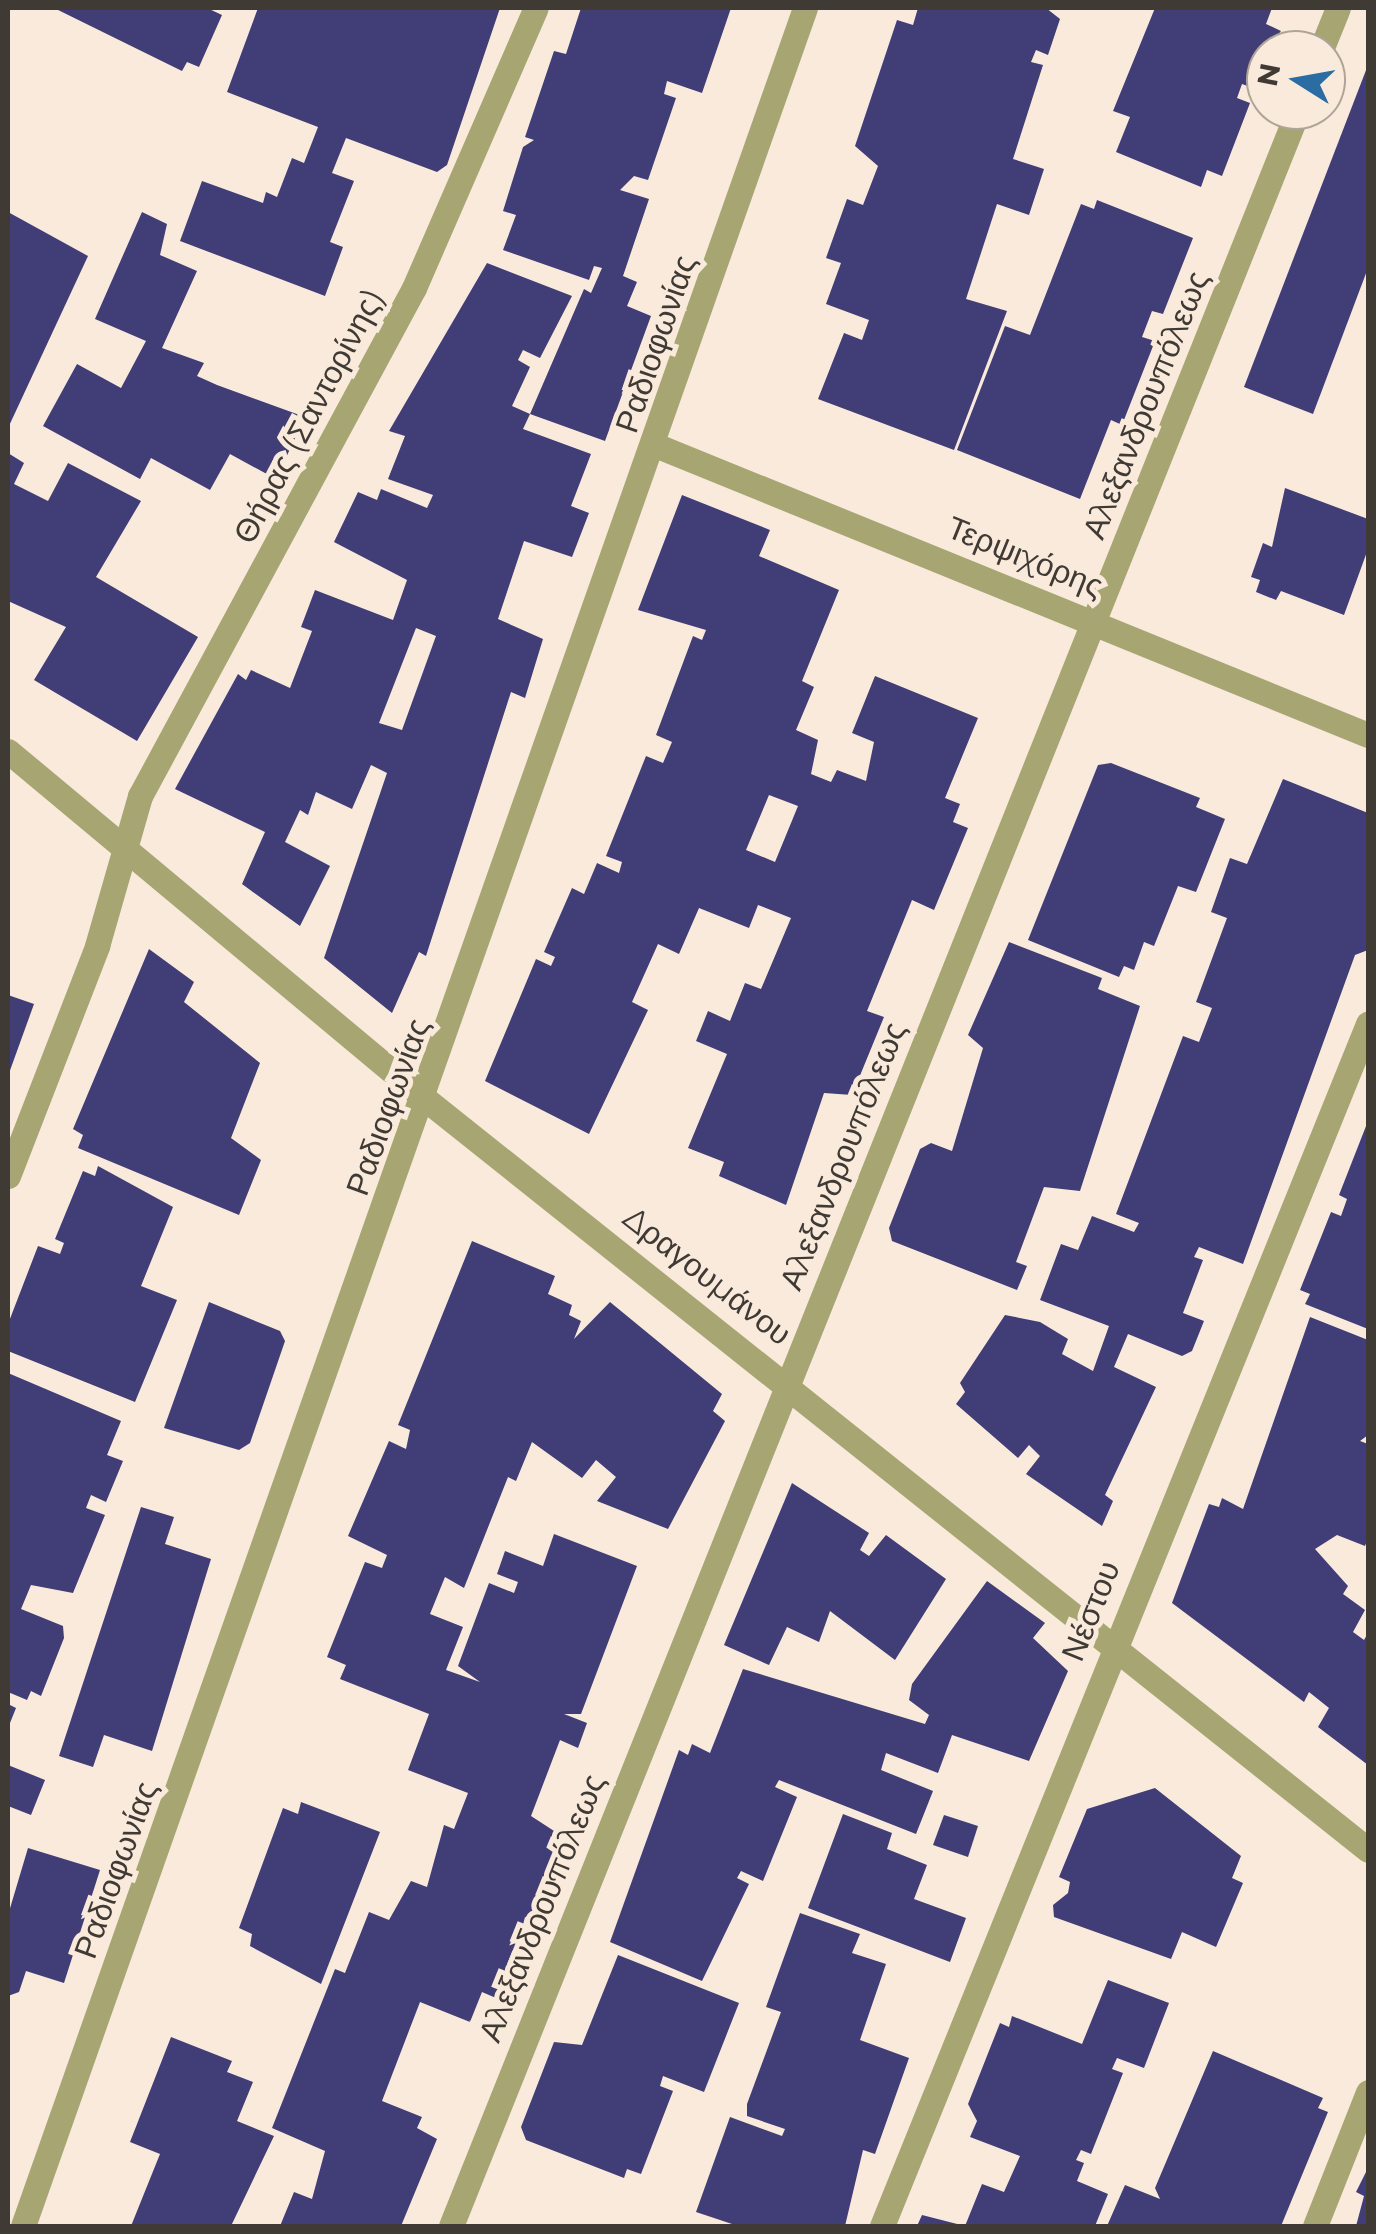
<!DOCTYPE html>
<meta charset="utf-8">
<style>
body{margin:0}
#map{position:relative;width:1376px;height:2234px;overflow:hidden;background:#f9eadc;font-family:Montserrat,sans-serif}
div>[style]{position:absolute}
.building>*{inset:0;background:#413d76}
.minor>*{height:25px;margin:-12.5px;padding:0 12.5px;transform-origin:12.5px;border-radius:12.5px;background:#a7a572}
span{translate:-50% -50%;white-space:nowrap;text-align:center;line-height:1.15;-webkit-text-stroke:10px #f9eadc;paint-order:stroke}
.street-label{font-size:32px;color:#403a35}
.frame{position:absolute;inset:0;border:10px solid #403a35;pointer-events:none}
.north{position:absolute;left:1246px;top:30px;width:100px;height:100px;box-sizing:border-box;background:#f9eadc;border:2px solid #afa499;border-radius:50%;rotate:281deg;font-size:28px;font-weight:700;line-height:40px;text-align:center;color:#403a35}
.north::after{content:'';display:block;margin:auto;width:35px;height:45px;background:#2b6ca2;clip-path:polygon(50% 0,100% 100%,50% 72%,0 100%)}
</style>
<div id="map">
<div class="building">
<i style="clip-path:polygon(54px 8px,207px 8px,222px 15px,199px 67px,187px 62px,182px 71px)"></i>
<i style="clip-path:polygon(258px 8px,500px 8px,447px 165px,437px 172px,346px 138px,332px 173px,354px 181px,330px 242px,343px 247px,325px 296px,180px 241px,202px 181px,263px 203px,266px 192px,277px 197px,292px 158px,304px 163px,318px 127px,227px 92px)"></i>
<i style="clip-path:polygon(581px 8px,731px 8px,702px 93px,667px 81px,664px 94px,676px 98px,648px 180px,634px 176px,620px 190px,649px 199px,623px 276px,637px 282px,627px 306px,651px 316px,605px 441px,530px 414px,584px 289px,591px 293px,602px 268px,594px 266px,589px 280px,503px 250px,516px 215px,503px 211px,523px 147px,534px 140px,525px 137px,554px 51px,566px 54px)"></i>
<i style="clip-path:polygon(918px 8px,1046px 8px,1060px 19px,1048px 55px,1036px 50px,1031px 62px,1043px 65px,1013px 159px,1044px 169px,1029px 215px,997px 204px,966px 299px,1007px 311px,954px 450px,818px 399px,844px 333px,862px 340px,869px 320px,826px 304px,841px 263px,826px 258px,847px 199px,863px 205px,878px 166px,855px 146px,897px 20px,913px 25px)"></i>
<i style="clip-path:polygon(1155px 8px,1272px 8px,1266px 24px,1281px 31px,1266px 50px,1258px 90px,1242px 84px,1237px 98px,1250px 103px,1222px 176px,1207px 170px,1201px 187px,1116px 152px,1130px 117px,1113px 111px)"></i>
<i style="clip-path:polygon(1368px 65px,1368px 268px,1313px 414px,1244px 387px)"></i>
<i style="clip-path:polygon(1097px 200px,1193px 238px,1163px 314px,1152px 311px,1142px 337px,1155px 341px,1122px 425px,1111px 420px,1080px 499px,957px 450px,1005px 326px,1030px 335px,1081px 204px,1094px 209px)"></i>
<i style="clip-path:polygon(8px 212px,88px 256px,8px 428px)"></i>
<i style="clip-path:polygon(142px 212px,167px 224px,160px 255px,197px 271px,162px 348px,204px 363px,197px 376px,217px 385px,305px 417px,276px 479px,230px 454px,210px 490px,151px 458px,140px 479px,43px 426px,77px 364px,121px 388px,146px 341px,95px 319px)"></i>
<i style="clip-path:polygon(evenodd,487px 263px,572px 296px,540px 358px,523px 350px,518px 360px,530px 367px,512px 406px,530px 414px,523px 429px,591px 454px,571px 506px,589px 513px,572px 557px,524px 541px,498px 619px,543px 639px,525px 698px,511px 692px,426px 956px,419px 952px,392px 1013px,324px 958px,387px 773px,371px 765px,352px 809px,316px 792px,308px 815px,300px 810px,285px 842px,330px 866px,300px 926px,242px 884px,265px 832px,175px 789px,238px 674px,246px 680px,251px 670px,290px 688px,312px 631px,301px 627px,315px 590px,393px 620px,407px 580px,334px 542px,358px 492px,377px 500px,381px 489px,427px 508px,433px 495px,388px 479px,405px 436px,389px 431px,487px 263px,416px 628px,436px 636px,402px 730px,379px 723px,416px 628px)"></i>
<i style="clip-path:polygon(8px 453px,24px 463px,14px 484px,48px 501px,68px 463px,141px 501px,96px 577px,198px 637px,137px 741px,34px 680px,66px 627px,8px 601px)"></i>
<i style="clip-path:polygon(1285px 488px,1368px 519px,1368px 549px,1344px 615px,1281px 591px,1276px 600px,1256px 592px,1260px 580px,1251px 577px,1263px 543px,1272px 547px)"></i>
<i style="clip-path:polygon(evenodd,682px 495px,770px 530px,759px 556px,839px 590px,802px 681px,814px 687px,796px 730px,818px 740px,811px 774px,831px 782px,837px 770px,866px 781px,874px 742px,852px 733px,875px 676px,978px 718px,945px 798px,960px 804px,953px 822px,968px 828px,934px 910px,912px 900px,867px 1011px,884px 1017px,852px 1095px,824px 1093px,786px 1205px,719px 1176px,724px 1162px,688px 1148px,727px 1054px,696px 1041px,708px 1011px,730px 1021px,745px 983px,761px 989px,791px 918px,758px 905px,749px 928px,699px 908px,679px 954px,658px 944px,632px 1002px,648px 1010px,589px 1134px,485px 1081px,536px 959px,551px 966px,555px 957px,544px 952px,572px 888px,584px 894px,597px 863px,619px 873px,622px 862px,606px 856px,646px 756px,663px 763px,672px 742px,656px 735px,693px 636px,702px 640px,706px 630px,638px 610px,682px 495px,769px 795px,798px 806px,775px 862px,746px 850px,769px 795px)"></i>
<i style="clip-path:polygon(1111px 763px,1200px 798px,1196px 807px,1225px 819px,1196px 892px,1178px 886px,1154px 946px,1144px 942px,1134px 970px,1124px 966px,1119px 977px,1028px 940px,1098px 765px)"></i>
<i style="clip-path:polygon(1283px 779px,1368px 813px,1368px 950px,1355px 955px,1243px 1264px,1199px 1247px,1194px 1257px,1203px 1260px,1183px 1313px,1204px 1321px,1192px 1351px,1182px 1356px,1128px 1334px,1114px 1367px,1156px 1387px,1105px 1495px,1113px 1501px,1102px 1526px,1026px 1474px,1040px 1456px,1029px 1445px,1018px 1458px,956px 1404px,965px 1392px,960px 1383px,1005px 1315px,1040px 1322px,1068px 1339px,1062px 1354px,1093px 1371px,1109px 1326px,1040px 1300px,1061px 1244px,1078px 1250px,1092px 1216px,1134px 1232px,1139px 1223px,1116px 1214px,1183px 1036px,1199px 1042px,1212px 1008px,1196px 1002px,1227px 918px,1211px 912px,1230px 858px,1247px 864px)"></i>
<i style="clip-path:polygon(1009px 942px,1102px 978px,1098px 989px,1140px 1006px,1080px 1191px,1044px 1187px,1016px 1262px,1027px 1266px,1017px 1290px,892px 1241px,889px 1228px,920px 1149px,931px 1143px,952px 1151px,983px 1048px,968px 1035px)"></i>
<i style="clip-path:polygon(149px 949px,194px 982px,184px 1002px,260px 1063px,231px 1138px,261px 1160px,239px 1215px,78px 1148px,83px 1135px,73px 1129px)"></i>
<i style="clip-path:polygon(8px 995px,34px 1004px,8px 1076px)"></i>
<i style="clip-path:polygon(1368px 1121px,1368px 1329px,1305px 1304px,1310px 1294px,1300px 1290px,1331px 1212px,1341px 1216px,1347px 1199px,1339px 1195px)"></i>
<i style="clip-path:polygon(98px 1166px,173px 1207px,141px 1286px,177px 1300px,135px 1402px,8px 1351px,8px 1324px,38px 1246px,60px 1254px,64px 1243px,55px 1239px,83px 1171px,95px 1176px)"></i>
<i style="clip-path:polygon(472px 1241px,555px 1276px,548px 1294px,572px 1305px,569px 1315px,581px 1321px,574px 1339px,610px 1302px,722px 1394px,713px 1411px,725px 1421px,668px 1529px,597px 1501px,616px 1477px,596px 1460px,582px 1478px,532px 1442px,516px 1481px,508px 1477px,464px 1588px,445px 1577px,430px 1614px,463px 1627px,446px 1670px,480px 1682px,458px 1666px,489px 1583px,514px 1593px,518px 1582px,497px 1574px,505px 1551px,543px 1566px,554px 1534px,637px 1566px,581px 1714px,564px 1714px,587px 1723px,578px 1748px,560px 1740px,531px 1816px,571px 1842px,541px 1923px,525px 1917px,503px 2001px,482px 1992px,470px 2022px,420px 2002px,382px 2101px,422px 2117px,417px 2128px,437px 2139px,401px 2226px,280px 2226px,294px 2192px,312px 2199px,325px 2151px,272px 2128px,335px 1969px,345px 1973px,369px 1912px,389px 1920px,411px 1881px,427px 1887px,444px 1825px,454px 1829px,468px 1793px,408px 1770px,429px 1714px,340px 1679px,346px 1665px,327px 1657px,365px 1562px,382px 1568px,387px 1555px,348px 1536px,389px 1441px,406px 1449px,410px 1430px,398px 1425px)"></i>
<i style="clip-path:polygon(209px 1302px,280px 1331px,285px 1341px,250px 1443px,239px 1450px,164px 1428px)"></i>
<i style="clip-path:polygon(1310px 1317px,1368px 1340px,1368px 1435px,1360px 1441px,1368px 1444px,1368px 1538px,1365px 1546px,1337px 1535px,1315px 1549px,1348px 1586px,1343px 1594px,1365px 1610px,1353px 1632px,1364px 1640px,1368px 1633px,1368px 1765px,1318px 1727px,1329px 1708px,1309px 1692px,1304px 1702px,1172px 1603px,1209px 1504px,1219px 1507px,1222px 1498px,1243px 1509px)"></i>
<i style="clip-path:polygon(8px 1373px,121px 1421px,107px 1455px,123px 1461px,106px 1502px,91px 1495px,86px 1508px,105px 1515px,73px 1593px,31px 1585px,21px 1609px,63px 1626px,64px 1638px,41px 1696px,31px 1691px,27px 1700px,8px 1692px)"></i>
<i style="clip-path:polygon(792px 1483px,869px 1533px,860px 1550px,869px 1556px,886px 1535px,946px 1579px,895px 1660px,830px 1611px,819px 1642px,787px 1627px,769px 1665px,724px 1645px)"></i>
<i style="clip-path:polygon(141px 1507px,174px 1517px,165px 1544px,211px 1559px,152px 1751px,104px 1735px,93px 1767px,59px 1756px)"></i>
<i style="clip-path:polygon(987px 1581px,1045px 1623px,1033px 1638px,1068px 1671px,1029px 1761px,952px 1735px,938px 1773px,886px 1753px,881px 1770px,933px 1791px,916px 1834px,779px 1780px,775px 1787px,797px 1797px,763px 1881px,741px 1871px,737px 1878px,749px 1884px,702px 1981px,610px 1942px,679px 1750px,688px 1755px,692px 1744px,710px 1753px,743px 1669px,925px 1724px,929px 1715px,909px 1700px,912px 1684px)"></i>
<i style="clip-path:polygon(8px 1704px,16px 1708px,8px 1728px)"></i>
<i style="clip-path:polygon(8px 1765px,45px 1780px,31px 1815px,8px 1806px)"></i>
<i style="clip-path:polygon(1155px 1788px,1241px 1856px,1232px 1878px,1243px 1883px,1216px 1947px,1182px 1932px,1171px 1959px,1054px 1917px,1053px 1905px,1068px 1893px,1070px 1882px,1059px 1877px,1087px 1809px)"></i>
<i style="clip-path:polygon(301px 1802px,380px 1832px,321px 1984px,250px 1946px,252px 1934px,239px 1928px,283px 1808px,298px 1814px)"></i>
<i style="clip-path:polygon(843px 1814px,892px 1833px,887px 1849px,927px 1865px,914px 1899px,966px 1918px,950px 1962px,808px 1908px)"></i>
<i style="clip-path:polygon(944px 1815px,978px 1826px,968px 1857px,933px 1845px)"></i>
<i style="clip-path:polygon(28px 1848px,100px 1870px,64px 1983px,26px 1971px,19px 1992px,8px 1996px,8px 1915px)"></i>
<i style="clip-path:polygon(800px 1913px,860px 1934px,852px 1953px,886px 1964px,860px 2040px,909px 2058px,875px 2154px,863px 2150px,845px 2226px,738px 2226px,696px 2212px,730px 2117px,782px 2136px,785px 2129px,747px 2116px,747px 2104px,781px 2012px,766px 2007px)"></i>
<i style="clip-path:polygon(618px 1955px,739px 2003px,704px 2092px,663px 2076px,660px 2086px,673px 2091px,641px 2174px,627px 2169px,624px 2178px,526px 2140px,521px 2127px,554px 2042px,582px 2045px)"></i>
<i style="clip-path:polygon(1108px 1980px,1169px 2003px,1144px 2068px,1117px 2058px,1112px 2069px,1123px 2073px,1091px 2154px,1081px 2150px,1076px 2160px,1084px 2163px,1077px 2181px,1108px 2194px,1095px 2226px,917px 2226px,922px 2215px,965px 2226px,982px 2184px,1004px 2192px,1020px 2156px,970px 2137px,977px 2121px,968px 2104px,1000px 2023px,1009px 2027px,1012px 2016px,1082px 2044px)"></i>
<i style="clip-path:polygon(171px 2037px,232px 2061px,227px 2072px,253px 2082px,237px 2121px,274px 2136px,231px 2226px,131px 2226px,160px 2154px,130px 2142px)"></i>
<i style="clip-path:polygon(1213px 2051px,1323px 2098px,1318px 2108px,1328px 2112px,1281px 2226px,1107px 2226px,1125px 2185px,1160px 2199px,1155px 2188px)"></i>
<i style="clip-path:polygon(1368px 2168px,1368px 2226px,1356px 2226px,1364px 2196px,1356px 2192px)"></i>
</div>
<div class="minor">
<i style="left:1321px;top:50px;width:45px;rotate:-68deg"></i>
<i style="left:655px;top:445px;width:770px;rotate:22.13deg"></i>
<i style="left:8px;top:751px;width:542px;rotate:39.83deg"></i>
<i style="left:424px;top:1098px;width:1207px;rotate:38.54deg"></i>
<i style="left:8px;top:1176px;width:247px;rotate:-68.8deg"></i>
<i style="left:97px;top:946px;width:156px;rotate:-74deg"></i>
<i style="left:140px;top:796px;width:577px;rotate:-61.66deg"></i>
<i style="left:414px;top:288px;width:305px;rotate:-66.5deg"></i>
<i style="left:23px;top:2226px;width:2352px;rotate:-70.58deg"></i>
<i style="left:451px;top:2226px;width:2279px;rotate:-68.18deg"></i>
<i style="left:882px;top:2226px;width:1297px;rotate:-67.99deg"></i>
<i style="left:1315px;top:2226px;width:144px;rotate:-68.4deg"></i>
</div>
<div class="street-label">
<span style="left:656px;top:344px;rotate:-71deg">Ραδιοφωνίας</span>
<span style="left:1146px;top:405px;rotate:-68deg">Αλεξανδρουπόλεως</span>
<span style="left:309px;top:416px;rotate:-62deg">Θήρας (Σαντορίνης)</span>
<span style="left:1025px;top:557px;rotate:22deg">Τερψιχόρης</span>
<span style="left:388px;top:1107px;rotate:-70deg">Ραδιοφωνίας</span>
<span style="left:843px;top:1156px;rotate:-68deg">Αλεξανδρουπόλεως</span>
<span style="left:707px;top:1276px;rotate:38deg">Δραγουμάνου</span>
<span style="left:1091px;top:1611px;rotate:-68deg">Νέστου</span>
<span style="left:116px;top:1870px;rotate:-70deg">Ραδιοφωνίας</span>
<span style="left:542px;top:1908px;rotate:-68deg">Αλεξανδρουπόλεως</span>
</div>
<div class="frame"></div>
<div class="north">N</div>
</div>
